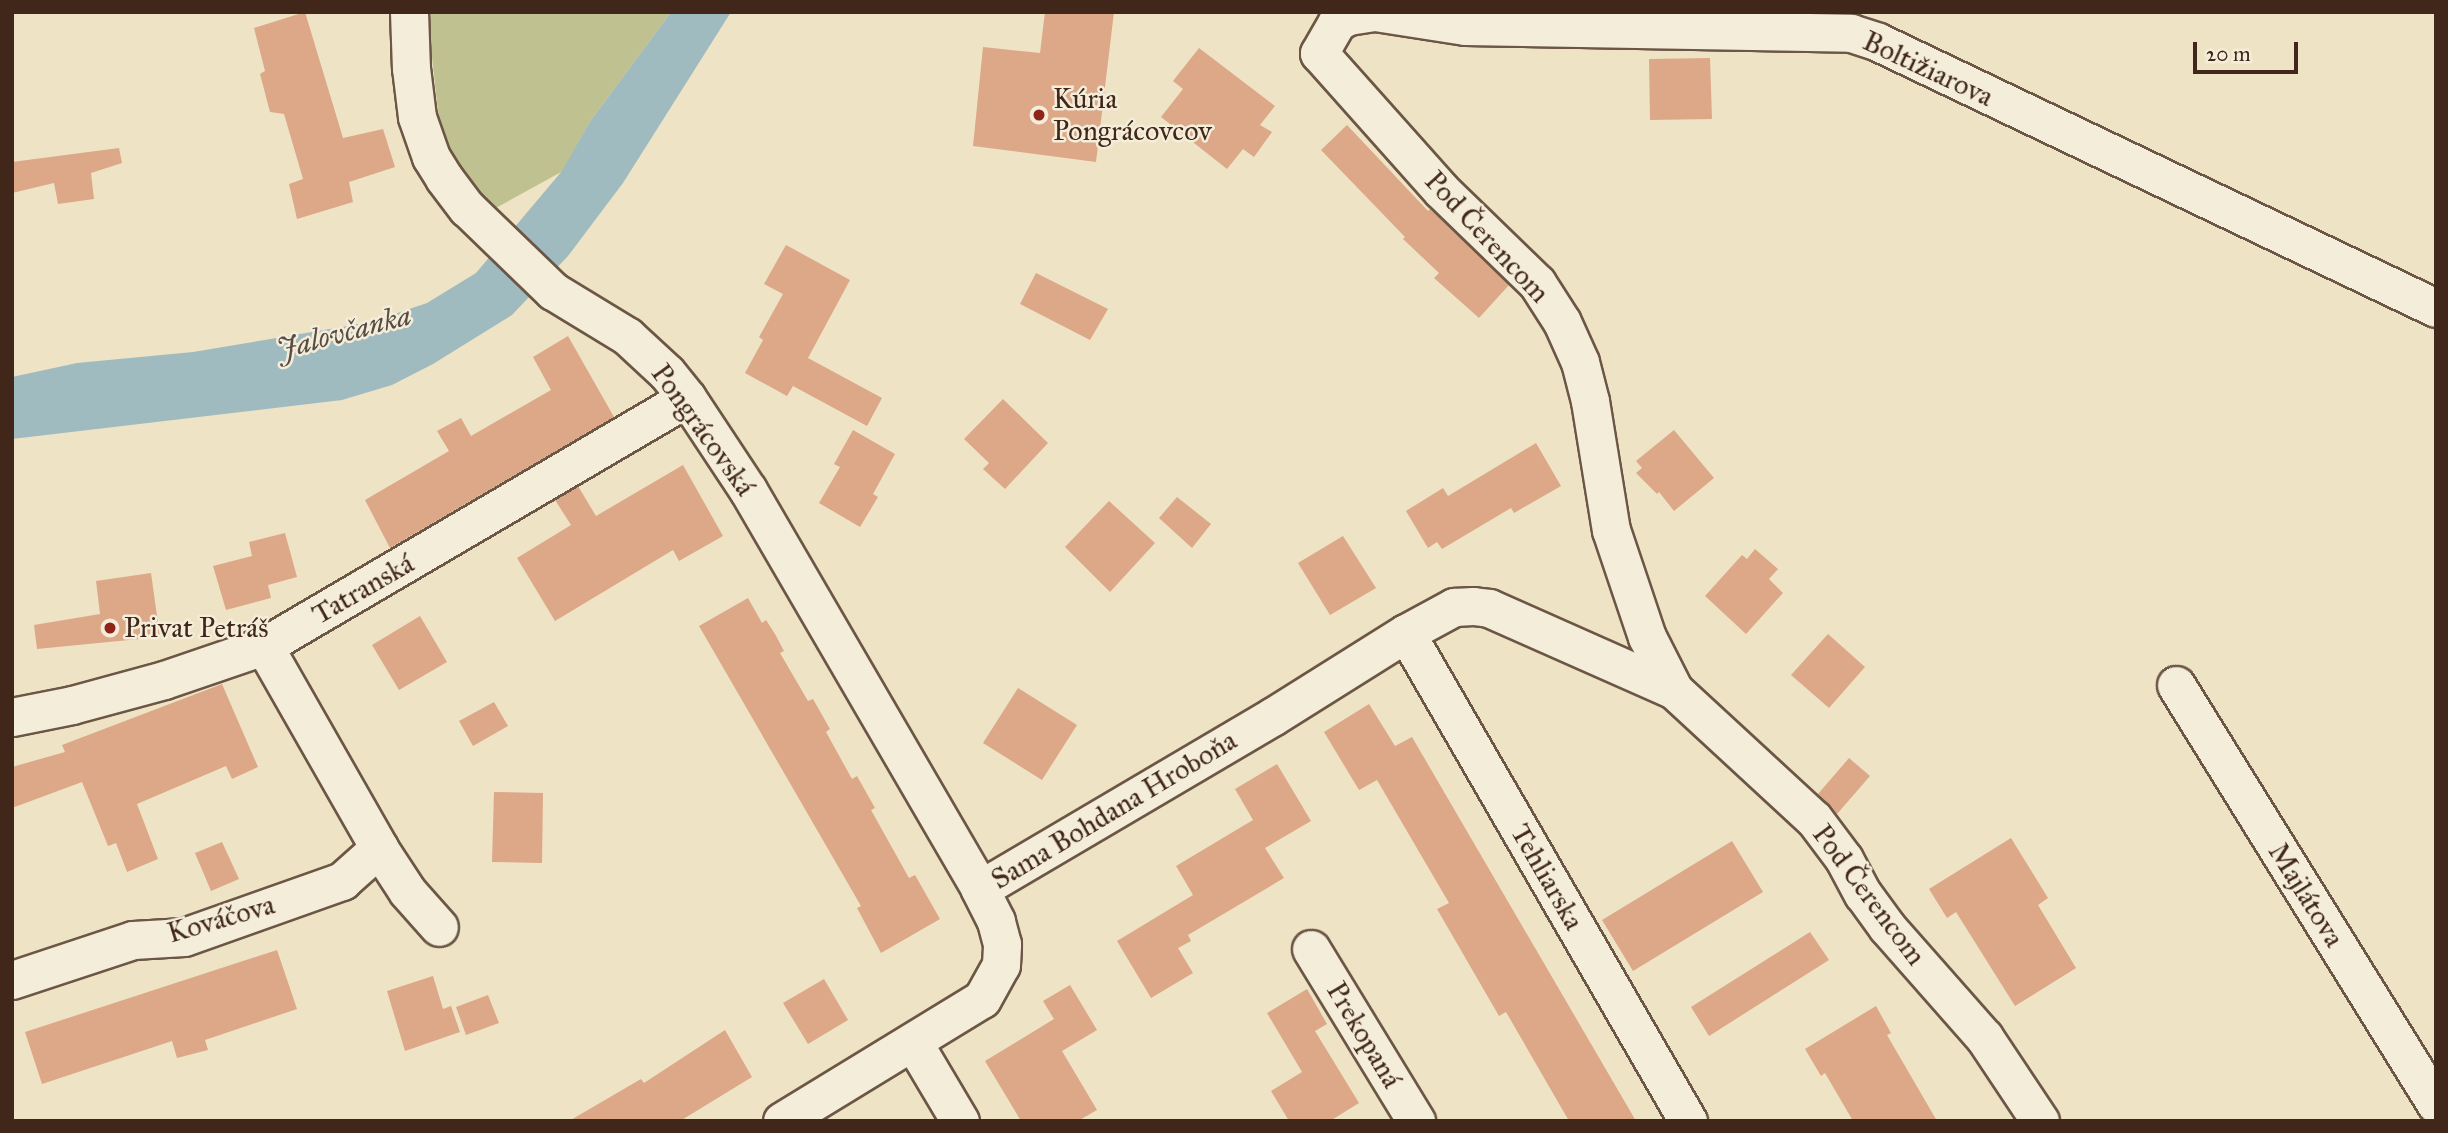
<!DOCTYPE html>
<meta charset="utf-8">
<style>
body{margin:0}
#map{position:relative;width:2448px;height:1133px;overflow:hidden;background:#eee3c5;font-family:"IM FELL Great Primer",serif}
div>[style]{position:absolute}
.green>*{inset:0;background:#c0c190}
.water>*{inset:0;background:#a0bbc0}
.building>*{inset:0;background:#dca888}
.roads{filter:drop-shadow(2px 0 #6c5645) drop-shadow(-2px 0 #6c5645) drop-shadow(0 2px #6c5645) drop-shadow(0 -2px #6c5645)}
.minor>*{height:37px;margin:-18.5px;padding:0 18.5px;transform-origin:18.5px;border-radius:18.5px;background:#f4edd9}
.dots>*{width:19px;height:19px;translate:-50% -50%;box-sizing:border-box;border:4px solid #f4edd9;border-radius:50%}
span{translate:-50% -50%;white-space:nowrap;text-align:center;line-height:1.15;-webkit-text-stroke:5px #f4edd9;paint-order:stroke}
.street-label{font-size:28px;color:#40271a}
.poi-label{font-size:28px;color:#40271a}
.left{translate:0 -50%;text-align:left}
.water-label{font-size:30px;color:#584c44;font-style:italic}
.frame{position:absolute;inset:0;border:14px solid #40271a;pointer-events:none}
.scale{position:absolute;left:2193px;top:42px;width:105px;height:32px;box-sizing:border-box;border:4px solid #40271a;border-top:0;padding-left:9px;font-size:21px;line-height:24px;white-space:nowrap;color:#40271a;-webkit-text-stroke:5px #f4edd9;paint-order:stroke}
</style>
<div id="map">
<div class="green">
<i style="clip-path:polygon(427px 12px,671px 12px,589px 123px,563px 171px,494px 209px,453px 156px,439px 120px)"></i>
</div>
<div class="water">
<i style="clip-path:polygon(671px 12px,731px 12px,623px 183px,568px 256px,512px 315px,433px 364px,392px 385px,342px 400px,12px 439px,12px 377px,77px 363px,193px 352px,371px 322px,427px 303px,476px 273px,562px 171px,589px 123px)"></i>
</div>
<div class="building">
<i style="clip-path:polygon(305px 12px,343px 138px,383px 129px,395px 167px,349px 182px,353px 202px,297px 219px,289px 184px,303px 179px,284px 114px,270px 112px,260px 74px,265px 71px,254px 28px)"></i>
<i style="clip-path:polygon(1045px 12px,1114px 12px,1096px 162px,973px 146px,983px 47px,1040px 53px)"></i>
<i style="clip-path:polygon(1199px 48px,1275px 106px,1260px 125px,1272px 132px,1254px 157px,1243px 149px,1227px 169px,1161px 117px,1183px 89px,1173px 81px)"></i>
<i style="clip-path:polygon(1710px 58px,1712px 119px,1650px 120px,1649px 59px)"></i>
<i style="clip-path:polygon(1347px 125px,1428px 211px,1430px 209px,1440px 218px,1509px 285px,1479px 318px,1434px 278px,1439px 273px,1403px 239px,1405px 237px,1321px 150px)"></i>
<i style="clip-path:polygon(119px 148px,122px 163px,91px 173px,94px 199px,58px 204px,54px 183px,12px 193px,12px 162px)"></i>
<i style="clip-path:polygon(786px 245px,850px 280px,808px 358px,882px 398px,867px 426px,793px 386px,787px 396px,745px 373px,763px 340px,759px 337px,783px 294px,764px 284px)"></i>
<i style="clip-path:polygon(1036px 273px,1108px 309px,1090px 340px,1020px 304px)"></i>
<i style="clip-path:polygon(568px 336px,614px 417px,390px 548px,365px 500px,449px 451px,437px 431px,461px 418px,471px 436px,551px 390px,533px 357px)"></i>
<i style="clip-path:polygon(1003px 399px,1048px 443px,1005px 489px,983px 469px,989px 463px,964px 439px)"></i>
<i style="clip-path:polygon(853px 430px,895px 454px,873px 494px,878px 497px,860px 527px,819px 503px,840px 467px,834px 464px)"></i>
<i style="clip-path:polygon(1674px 430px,1714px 478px,1674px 511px,1659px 492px,1657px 494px,1636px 473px,1642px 468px,1636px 461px)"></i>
<i style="clip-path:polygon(1536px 443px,1561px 486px,1514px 513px,1511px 508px,1442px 549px,1437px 542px,1428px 548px,1406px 511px,1443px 488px,1448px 496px)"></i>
<i style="clip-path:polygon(683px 465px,723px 536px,679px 561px,673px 550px,555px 621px,517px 558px,571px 525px,555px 500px,578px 486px,596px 516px)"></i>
<i style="clip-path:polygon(1177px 497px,1211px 524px,1192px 548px,1159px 518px)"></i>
<i style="clip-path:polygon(1109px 501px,1155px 543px,1110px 592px,1065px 547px)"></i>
<i style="clip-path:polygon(285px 533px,297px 577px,268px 585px,271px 598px,226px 610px,213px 566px,252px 556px,249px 542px)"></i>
<i style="clip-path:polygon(1343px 536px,1376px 588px,1330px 615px,1298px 563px)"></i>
<i style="clip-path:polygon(1755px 549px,1778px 569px,1769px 579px,1783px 593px,1746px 634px,1705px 596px,1742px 555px,1747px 559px)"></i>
<i style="clip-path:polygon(151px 573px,160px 637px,37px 649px,34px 625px,100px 614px,96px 581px)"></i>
<i style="clip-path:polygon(748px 598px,762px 623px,766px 620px,775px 634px,784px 651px,780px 653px,808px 701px,813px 699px,830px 729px,826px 732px,852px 779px,857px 776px,875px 808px,871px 810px,909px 878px,915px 875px,940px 919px,881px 953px,857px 908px,861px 906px,699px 626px)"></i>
<i style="clip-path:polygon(420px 616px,447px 662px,399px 690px,372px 645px)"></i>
<i style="clip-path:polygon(1828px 634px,1865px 667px,1829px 708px,1791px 675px)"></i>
<i style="clip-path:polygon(222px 684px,258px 767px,232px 779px,226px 766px,137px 804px,158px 859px,127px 872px,116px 843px,108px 846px,82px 782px,12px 808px,12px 767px,65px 752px,62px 745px)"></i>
<i style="clip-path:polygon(1018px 688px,1077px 725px,1042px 780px,983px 743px)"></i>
<i style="clip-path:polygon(494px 702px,508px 726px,473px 746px,459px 721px)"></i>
<i style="clip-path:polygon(1369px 704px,1395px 746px,1412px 737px,1636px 1121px,1569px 1121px,1506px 1012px,1499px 1016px,1437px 909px,1449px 903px,1377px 780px,1359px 790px,1324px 732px)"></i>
<i style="clip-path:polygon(1849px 758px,1870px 776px,1837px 814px,1818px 794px)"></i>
<i style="clip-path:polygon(1277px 764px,1311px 821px,1265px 848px,1284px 878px,1188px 935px,1191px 941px,1178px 948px,1193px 973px,1151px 998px,1117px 941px,1193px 895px,1176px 866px,1253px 820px,1235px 789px)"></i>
<i style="clip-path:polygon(494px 792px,543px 793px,542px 863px,492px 862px)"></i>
<i style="clip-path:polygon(2011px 838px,2048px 898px,2038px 905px,2076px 968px,2015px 1006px,1956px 912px,1947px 918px,1929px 889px)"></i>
<i style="clip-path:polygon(1732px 841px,1763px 892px,1633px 971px,1602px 920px)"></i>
<i style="clip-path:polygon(222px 842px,239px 879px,211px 891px,195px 853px)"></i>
<i style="clip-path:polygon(1810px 932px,1829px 960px,1709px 1036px,1691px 1007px)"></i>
<i style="clip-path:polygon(277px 950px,297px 1009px,205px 1040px,208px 1050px,177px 1058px,172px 1041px,42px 1084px,25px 1032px)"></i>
<i style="clip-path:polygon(433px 976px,443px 1009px,451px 1006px,460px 1032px,405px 1051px,387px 991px)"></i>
<i style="clip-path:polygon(824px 979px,848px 1020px,808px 1044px,783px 1003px)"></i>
<i style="clip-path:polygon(1070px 985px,1097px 1030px,1062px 1051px,1097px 1110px,1078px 1121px,1021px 1121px,985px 1061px,1054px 1019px,1043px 1001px)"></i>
<i style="clip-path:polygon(1307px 989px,1327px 1024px,1315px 1031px,1359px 1103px,1330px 1121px,1289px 1121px,1271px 1091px,1302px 1072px,1267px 1013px)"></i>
<i style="clip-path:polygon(488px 995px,499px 1023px,466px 1035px,456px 1007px)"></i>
<i style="clip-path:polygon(1876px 1006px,1891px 1033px,1887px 1035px,1937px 1121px,1853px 1121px,1825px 1073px,1821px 1076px,1805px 1049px)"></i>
<i style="clip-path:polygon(725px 1030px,752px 1077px,680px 1121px,569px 1121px,641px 1079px,644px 1083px)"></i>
</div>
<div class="roads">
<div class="minor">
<i style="left:409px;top:12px;width:56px;rotate:88deg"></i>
<i style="left:411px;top:68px;width:49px;rotate:83deg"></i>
<i style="left:417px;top:117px;width:42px;rotate:70.7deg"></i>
<i style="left:431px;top:157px;width:25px;rotate:58deg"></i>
<i style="left:444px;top:178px;width:38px;rotate:53deg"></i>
<i style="left:467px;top:208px;width:120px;rotate:44deg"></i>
<i style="left:553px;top:291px;width:87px;rotate:31.3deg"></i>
<i style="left:627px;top:336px;width:54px;rotate:42.8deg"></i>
<i style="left:667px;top:373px;width:32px;rotate:51deg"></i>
<i style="left:687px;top:398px;width:110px;rotate:56.5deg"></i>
<i style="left:748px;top:490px;width:462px;rotate:59.8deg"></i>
<i style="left:1374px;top:12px;width:26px;rotate:171deg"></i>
<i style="left:1348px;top:16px;width:13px;rotate:151deg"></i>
<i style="left:1337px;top:22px;width:36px;rotate:120deg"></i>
<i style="left:1319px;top:53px;width:183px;rotate:48.3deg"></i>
<i style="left:1441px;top:190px;width:134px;rotate:44.1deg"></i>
<i style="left:1537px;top:283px;width:46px;rotate:57.3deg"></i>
<i style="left:1562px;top:322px;width:44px;rotate:65.8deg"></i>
<i style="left:1580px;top:362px;width:40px;rotate:75.6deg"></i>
<i style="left:1590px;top:401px;width:131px;rotate:80.8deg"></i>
<i style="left:1611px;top:530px;width:113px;rotate:71.4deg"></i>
<i style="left:1647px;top:637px;width:59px;rotate:63deg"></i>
<i style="left:1375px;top:12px;width:91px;rotate:8.8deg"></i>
<i style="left:1465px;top:26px;width:386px;rotate:1deg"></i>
<i style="left:1851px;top:33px;width:28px;rotate:18deg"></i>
<i style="left:1878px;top:42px;width:618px;rotate:25.49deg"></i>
<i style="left:1406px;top:633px;width:564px;rotate:59.98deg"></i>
<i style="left:264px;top:646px;width:232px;rotate:60.3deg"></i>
<i style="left:379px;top:848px;width:51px;rotate:56.9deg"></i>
<i style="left:407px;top:891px;width:48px;rotate:48.4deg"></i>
<i style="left:2176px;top:685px;width:494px;rotate:58.2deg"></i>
<i style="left:12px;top:717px;width:61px;rotate:-11.3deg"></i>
<i style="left:72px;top:705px;width:95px;rotate:-15.2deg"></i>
<i style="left:164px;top:680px;width:106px;rotate:-18.8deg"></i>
<i style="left:264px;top:646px;width:490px;rotate:-30.4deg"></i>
<i style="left:1311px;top:949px;width:202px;rotate:58.6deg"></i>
<i style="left:12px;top:980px;width:127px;rotate:-18.3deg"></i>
<i style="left:133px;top:940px;width:51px;rotate:-3.4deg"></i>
<i style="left:184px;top:937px;width:168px;rotate:-19.5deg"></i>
<i style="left:342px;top:881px;width:50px;rotate:-41.7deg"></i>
<i style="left:913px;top:1042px;width:92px;rotate:59.3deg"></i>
<i style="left:782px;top:1121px;width:234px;rotate:-31.4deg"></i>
<i style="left:982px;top:999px;width:39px;rotate:-61deg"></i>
<i style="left:1001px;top:965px;width:21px;rotate:-87deg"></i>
<i style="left:1002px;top:944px;width:24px;rotate:-105deg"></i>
<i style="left:996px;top:921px;width:36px;rotate:-117deg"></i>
<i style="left:980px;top:889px;width:339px;rotate:-30.5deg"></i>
<i style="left:1272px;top:717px;width:158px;rotate:-32.1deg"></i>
<i style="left:1406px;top:633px;width:55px;rotate:-28.4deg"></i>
<i style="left:1454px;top:607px;width:19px;rotate:-3deg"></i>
<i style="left:1473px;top:606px;width:16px;rotate:7deg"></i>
<i style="left:1489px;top:608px;width:202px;rotate:23.9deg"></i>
<i style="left:1674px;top:690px;width:190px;rotate:42.7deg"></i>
<i style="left:1814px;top:819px;width:50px;rotate:53.1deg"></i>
<i style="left:1844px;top:859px;width:40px;rotate:62deg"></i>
<i style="left:1863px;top:894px;width:41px;rotate:54deg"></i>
<i style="left:1887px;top:927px;width:147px;rotate:48.6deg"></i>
<i style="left:1984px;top:1037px;width:101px;rotate:56.3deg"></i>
</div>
</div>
<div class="dots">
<i style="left:1039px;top:115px;background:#8f2418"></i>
<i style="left:110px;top:628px;background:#8f2418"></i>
</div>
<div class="street-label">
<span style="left:1928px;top:69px;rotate:25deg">Boltižiarova</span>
<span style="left:1487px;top:237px;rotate:47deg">Pod Čerencom</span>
<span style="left:703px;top:430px;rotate:54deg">Pongrácovská</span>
<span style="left:363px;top:589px;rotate:-30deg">Tatranská</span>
<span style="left:1114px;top:810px;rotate:-31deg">Sama Bohdana Hroboňa</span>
<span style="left:1547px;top:877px;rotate:60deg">Tehliarska</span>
<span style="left:1869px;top:895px;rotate:53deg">Pod Čerencom</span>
<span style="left:2306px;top:895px;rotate:58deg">Majlátova</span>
<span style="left:221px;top:919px;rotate:-16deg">Kováčova</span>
<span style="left:1364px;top:1035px;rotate:59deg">Prekopaná</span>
</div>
<div class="poi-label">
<span class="left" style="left:1053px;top:115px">Kúria<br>Pongrácovcov</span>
<span class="left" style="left:124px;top:628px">Privat Petráš</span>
</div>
<div class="water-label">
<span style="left:344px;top:332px;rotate:-15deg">Jalovčanka</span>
</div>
<div class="frame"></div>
<div class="scale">20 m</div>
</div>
